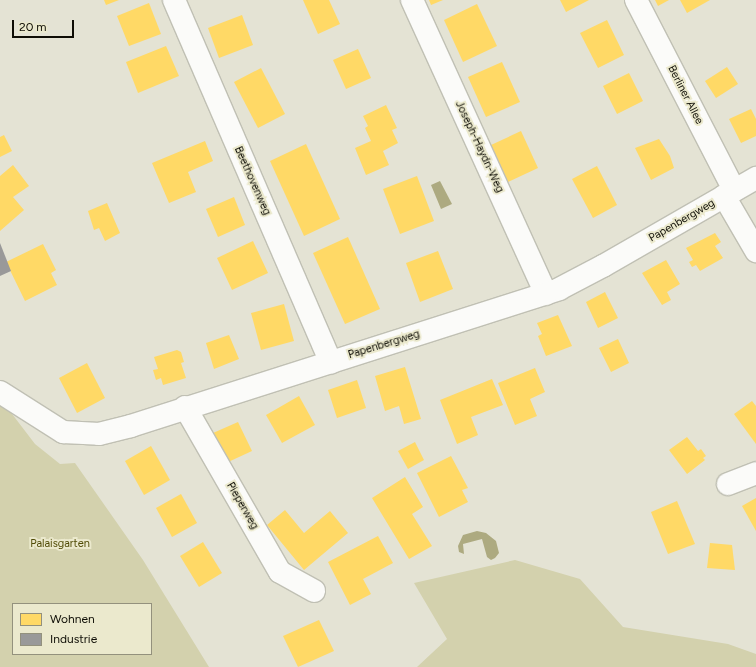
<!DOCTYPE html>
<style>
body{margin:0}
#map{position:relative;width:756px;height:667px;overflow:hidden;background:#e4e3d4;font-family:Figtree,sans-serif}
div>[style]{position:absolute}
.green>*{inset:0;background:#d3d1ad}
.water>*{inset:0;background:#adaa80}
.homes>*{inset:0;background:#ffd966}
.industry>*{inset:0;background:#999}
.roads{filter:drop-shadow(1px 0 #c0c0b4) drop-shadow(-1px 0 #c0c0b4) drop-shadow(0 1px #c0c0b4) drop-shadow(0 -1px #c0c0b4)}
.street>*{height:22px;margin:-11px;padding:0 11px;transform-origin:11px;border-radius:11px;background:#fbfbf9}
span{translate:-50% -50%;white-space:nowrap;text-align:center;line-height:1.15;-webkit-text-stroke:4px #ebe9cd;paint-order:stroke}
.street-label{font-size:11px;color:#0e0d05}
.park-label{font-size:11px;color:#514c07}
.legend{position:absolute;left:12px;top:603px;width:140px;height:52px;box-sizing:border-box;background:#ebe9cd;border:1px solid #93917d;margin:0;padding:5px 7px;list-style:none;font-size:12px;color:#0e0d05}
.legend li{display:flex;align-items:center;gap:8px;height:20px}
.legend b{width:20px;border:1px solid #93917d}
.scale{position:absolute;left:12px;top:20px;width:62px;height:18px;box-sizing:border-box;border:2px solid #0e0d05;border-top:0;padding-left:5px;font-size:12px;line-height:14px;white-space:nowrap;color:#0e0d05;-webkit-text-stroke:3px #ebe9cd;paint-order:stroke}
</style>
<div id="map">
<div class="green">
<i style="clip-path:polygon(evenodd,0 404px,9px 410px,35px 444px,60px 464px,75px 463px,143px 560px,209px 667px,0 667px,0 404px,13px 604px,151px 604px,151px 654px,13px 654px,13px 604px)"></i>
<i style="clip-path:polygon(515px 560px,580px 579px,623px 627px,728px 644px,756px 654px,756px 667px,417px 667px,447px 639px,414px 583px)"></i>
</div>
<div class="water">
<i style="clip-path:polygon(440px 181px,452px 204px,441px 209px,431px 185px)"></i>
<i style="clip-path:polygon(477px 531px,486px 533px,496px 541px,499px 553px,495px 558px,491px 560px,487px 557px,482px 539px,463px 544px,464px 554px,459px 552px,458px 546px,463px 535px)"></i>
</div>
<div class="homes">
<i style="clip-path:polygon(104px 0,119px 0,106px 5px)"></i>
<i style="clip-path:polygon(303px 0,329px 0,340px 24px,318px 34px)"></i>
<i style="clip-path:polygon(429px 0,443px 0,431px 5px)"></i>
<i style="clip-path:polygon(560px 0,589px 0,566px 12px)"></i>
<i style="clip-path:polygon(655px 0,669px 0,658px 6px)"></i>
<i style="clip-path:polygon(680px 0,710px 0,687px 13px)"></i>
<i style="clip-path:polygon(149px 3px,161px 34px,129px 46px,117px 16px)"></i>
<i style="clip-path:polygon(477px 4px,497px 46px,463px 62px,444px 20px)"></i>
<i style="clip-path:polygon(242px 15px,253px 45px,219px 58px,208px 28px)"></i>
<i style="clip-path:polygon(607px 20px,624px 55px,598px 68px,580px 33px)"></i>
<i style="clip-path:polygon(166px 46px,179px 76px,138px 93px,126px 62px)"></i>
<i style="clip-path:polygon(358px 49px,371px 78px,346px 89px,333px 60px)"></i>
<i style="clip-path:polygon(502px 62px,520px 102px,486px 117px,468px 77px)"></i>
<i style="clip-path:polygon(727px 67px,738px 84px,716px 98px,705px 81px)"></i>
<i style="clip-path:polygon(261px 68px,285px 114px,258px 128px,234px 82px)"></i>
<i style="clip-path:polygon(629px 73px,643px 101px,617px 114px,603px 86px)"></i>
<i style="clip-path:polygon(386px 105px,397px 128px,392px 130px,398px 143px,383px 151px,389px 165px,366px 175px,355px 148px,371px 141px,365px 128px,368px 126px,363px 116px)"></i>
<i style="clip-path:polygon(751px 109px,756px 119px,756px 136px,741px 143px,729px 119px)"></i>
<i style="clip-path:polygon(521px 131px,538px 168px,508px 182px,491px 145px)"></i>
<i style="clip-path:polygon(4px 135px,12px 151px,0 157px,0 137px)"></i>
<i style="clip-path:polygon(659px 139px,670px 156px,674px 168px,651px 180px,635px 148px)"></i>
<i style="clip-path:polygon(205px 141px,213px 161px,188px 172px,196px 192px,169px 203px,152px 163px)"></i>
<i style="clip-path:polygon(306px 144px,340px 219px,304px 236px,270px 161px)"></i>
<i style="clip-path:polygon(13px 165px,29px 186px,13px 197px,24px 210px,0 231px,0 176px)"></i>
<i style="clip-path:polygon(597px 166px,617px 205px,593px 218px,572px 179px)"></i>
<i style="clip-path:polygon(417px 176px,434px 221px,400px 234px,383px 189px)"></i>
<i style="clip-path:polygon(234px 197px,245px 225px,218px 237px,206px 209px)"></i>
<i style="clip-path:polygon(107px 203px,120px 233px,105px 241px,99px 228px,94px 230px,88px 211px)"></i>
<i style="clip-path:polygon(715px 233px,721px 242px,715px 246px,723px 258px,700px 271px,696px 265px,692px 267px,689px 262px,693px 260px,686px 248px)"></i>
<i style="clip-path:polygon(348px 237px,380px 309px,345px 324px,313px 253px)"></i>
<i style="clip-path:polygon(253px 241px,268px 273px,232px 290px,217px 258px)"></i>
<i style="clip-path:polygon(43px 244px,56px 270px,51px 273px,57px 285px,25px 301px,6px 262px)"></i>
<i style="clip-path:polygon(438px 251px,453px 289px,420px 302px,406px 263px)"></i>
<i style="clip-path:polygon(666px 260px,680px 284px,667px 292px,671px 300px,662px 305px,642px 273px)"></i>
<i style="clip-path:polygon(605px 292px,618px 318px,598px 328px,586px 302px)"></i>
<i style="clip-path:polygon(284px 304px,294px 341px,261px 350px,251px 313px)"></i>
<i style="clip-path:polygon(558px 315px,572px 346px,546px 356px,538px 336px,542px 334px,537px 323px)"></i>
<i style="clip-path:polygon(229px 335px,239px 359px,214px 369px,206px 343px)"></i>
<i style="clip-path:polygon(618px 339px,629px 363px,611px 372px,599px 348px)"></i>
<i style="clip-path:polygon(177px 350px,181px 352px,184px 362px,181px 363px,186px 378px,163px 385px,161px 378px,156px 380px,153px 370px,158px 369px,154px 357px)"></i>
<i style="clip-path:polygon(87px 363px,105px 398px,77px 413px,59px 378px)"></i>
<i style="clip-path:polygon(405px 367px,421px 419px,404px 424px,399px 406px,385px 411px,375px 376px)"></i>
<i style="clip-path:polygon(535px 368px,545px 392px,530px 399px,537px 416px,515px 425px,498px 383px)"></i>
<i style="clip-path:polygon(492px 379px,503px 405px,471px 417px,478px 435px,457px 444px,440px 400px)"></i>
<i style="clip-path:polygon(357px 380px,366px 408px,337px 418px,328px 390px)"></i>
<i style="clip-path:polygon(299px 396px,315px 425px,282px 443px,266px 415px)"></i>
<i style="clip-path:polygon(752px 401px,756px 406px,756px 444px,734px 414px)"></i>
<i style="clip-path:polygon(238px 422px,252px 451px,226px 463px,213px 433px)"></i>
<i style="clip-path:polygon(687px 437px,698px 451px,701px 449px,706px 456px,703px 458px,705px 460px,687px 474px,669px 450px)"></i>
<i style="clip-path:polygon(415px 442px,424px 460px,408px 469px,398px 451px)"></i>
<i style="clip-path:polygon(151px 446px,170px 480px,144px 495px,125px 461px)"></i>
<i style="clip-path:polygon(451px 456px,468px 488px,462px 490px,468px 502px,439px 517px,417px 473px)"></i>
<i style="clip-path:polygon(405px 477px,423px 507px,412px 514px,432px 546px,409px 559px,372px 498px)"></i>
<i style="clip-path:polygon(181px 494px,197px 523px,172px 537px,156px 508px)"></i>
<i style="clip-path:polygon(756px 498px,756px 531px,742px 506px)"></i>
<i style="clip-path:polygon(677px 501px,695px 544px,668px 554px,651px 512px)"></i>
<i style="clip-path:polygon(285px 510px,304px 533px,330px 511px,348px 533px,304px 570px,267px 525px)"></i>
<i style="clip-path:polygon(378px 536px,393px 563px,363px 579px,371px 594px,350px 605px,328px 562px)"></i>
<i style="clip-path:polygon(203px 542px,222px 573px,199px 587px,180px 556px)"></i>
<i style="clip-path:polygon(710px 543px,732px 545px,735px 570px,707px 568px)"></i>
<i style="clip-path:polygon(319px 620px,334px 651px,298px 667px,283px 636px)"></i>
</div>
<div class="industry">
<i style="clip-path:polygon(0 243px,11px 271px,0 276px)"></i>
</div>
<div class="roads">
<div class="street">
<i style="left:174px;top:0;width:395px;rotate:66.6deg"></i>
<i style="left:412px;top:0;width:323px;rotate:65.5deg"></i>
<i style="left:636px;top:0;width:214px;rotate:62.7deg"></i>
<i style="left:724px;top:196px;width:64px;rotate:59.8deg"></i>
<i style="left:0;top:392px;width:75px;rotate:32.4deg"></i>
<i style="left:63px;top:432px;width:36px;rotate:3deg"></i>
<i style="left:99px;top:434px;width:33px;rotate:-14deg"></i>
<i style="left:131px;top:426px;width:449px;rotate:-17.7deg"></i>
<i style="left:559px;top:289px;width:50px;rotate:-27.6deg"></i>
<i style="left:603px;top:266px;width:177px;rotate:-29.9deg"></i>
<i style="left:185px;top:407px;width:190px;rotate:60.1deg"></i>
<i style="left:280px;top:572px;width:39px;rotate:29deg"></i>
<i style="left:728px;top:484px;width:30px;rotate:-21deg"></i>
</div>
</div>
<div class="street-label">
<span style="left:685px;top:95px;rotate:63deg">Berliner Allee</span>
<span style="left:479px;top:147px;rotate:65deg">Joseph-Haydn-Weg</span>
<span style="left:252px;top:181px;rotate:66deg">Beethovenweg</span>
<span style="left:682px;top:221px;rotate:-30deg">Papenbergweg</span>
<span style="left:384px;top:345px;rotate:-17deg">Papenbergweg</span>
<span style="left:242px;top:506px;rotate:60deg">Pieperweg</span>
</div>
<div class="park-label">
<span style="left:60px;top:544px">Palaisgarten</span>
</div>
<ul class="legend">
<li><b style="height:11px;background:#ffd966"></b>Wohnen</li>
<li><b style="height:11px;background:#999"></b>Industrie</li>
</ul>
<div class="scale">20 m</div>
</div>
